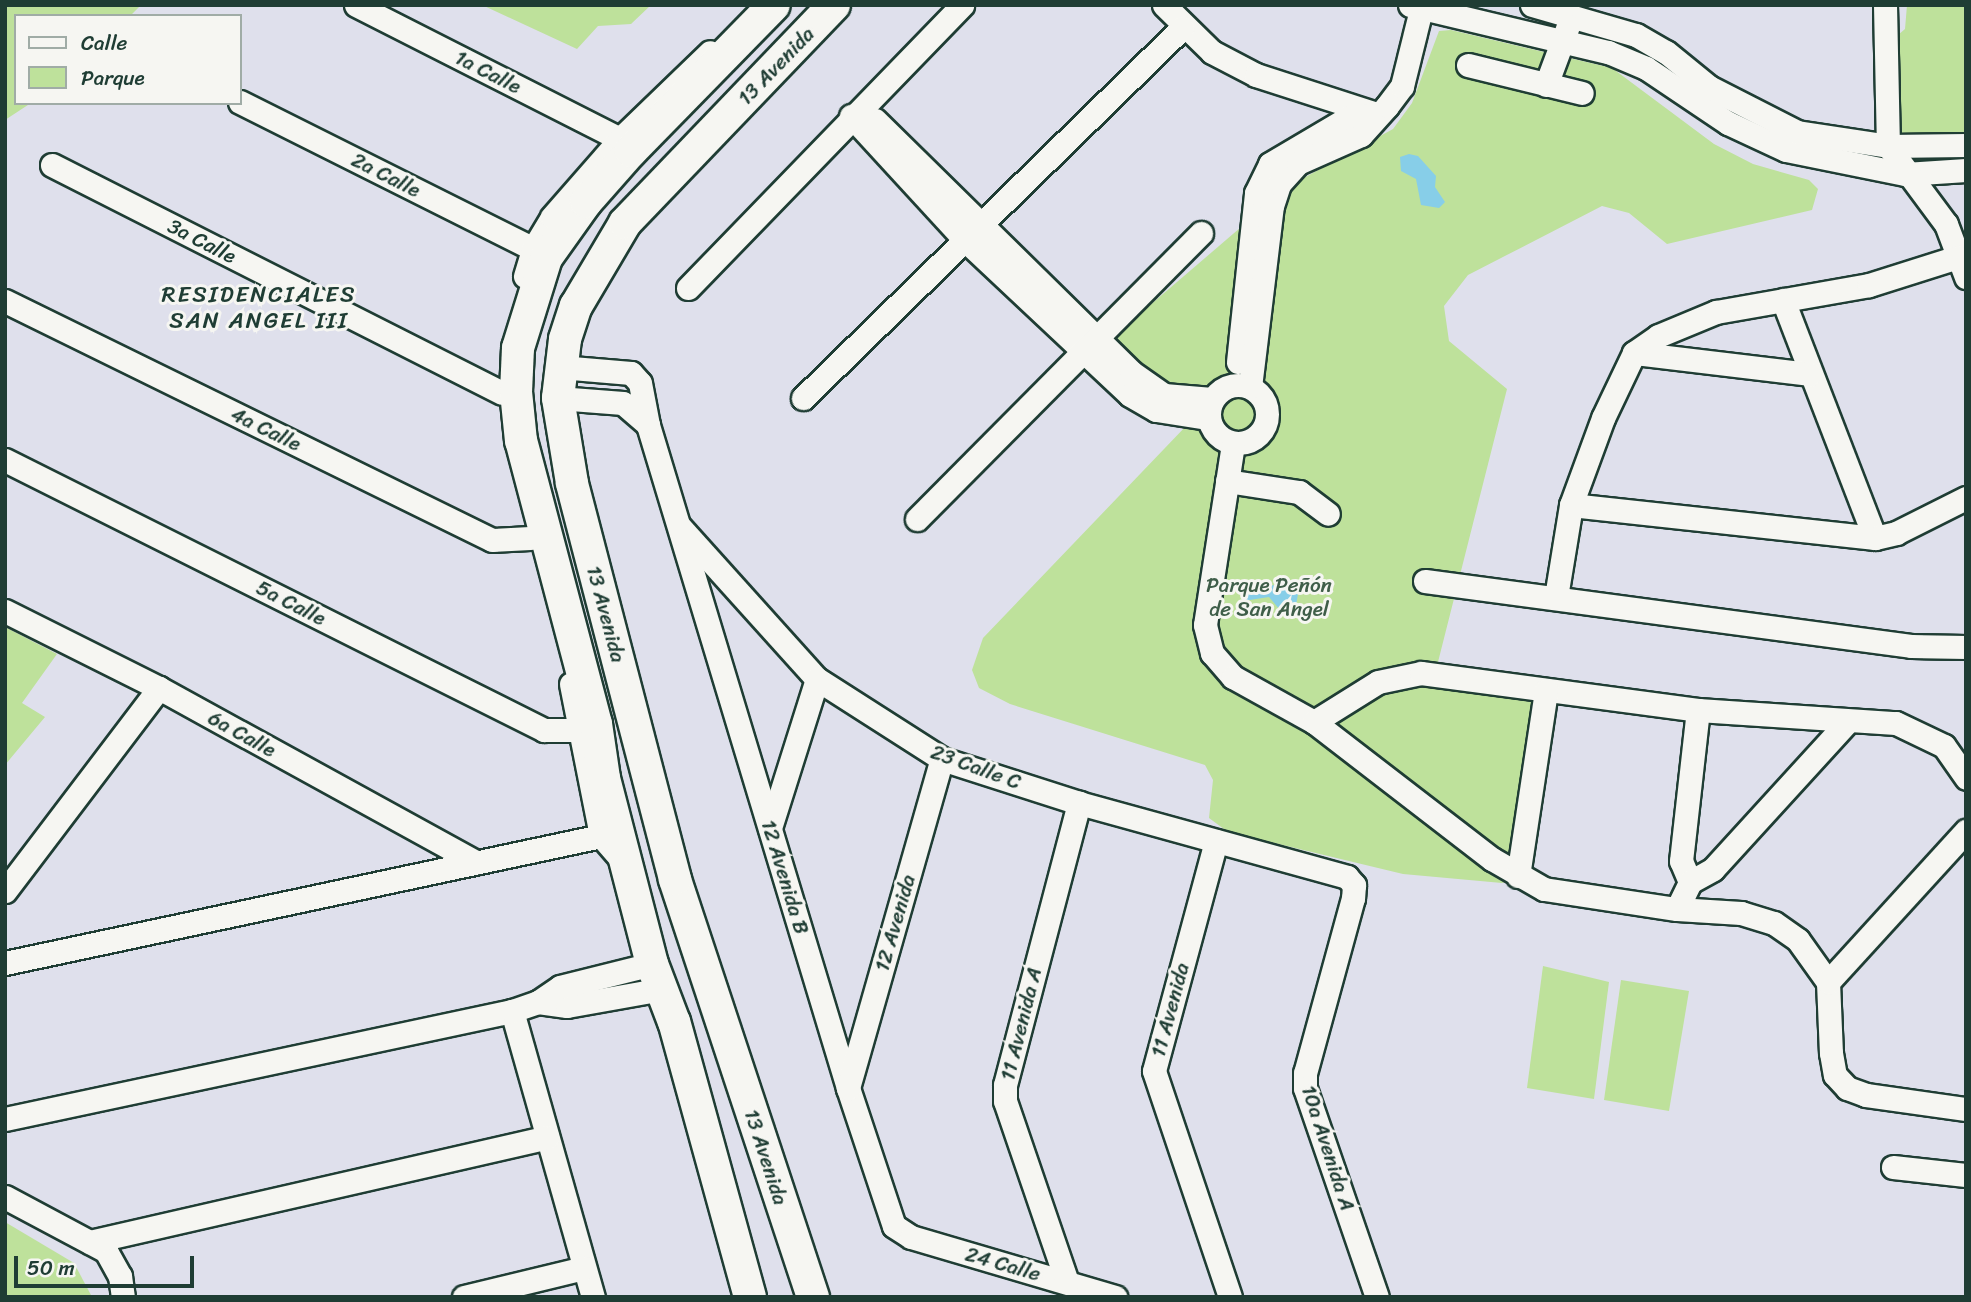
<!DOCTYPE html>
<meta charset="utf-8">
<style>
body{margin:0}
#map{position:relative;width:1971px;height:1302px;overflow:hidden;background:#dfe0ec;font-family:Sriracha,sans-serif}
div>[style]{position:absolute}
.green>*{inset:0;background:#bee19b}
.water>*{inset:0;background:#87cee8}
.roads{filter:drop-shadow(2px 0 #1f3d34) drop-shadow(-2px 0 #1f3d34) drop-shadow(0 2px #1f3d34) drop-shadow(0 -2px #1f3d34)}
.street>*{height:23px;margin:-11.5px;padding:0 11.5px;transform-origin:11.5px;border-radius:11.5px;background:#f6f6f2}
.street>.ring{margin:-11.5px;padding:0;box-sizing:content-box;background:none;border:23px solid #f6f6f2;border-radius:50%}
.secondary>*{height:32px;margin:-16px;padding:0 16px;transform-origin:16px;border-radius:16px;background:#f6f6f2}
span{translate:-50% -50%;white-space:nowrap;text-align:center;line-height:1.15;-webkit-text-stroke:6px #f6f6f2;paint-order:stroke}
.street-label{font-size:21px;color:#1f3d34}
.park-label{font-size:21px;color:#3f5e49}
.neighbourhood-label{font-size:23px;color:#1f3d34;letter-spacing:2px}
.frame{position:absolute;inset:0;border:7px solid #1f3d34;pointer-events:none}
.legend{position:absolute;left:14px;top:14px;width:228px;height:91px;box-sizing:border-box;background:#f6f6f2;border:2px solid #a0aca6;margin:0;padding:9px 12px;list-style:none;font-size:21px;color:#1f3d34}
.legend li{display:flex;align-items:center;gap:14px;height:35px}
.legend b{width:35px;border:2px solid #a0aca6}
.scale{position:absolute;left:14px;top:1256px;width:180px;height:32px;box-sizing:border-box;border:4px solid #1f3d34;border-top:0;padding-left:9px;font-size:21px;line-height:24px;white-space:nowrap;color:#1f3d34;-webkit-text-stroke:5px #f6f6f2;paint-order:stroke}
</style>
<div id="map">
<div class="green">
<i style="clip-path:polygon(5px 5px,141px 5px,130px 16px,16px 16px,16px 103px,31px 103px,5px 120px)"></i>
<i style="clip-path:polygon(482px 5px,651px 5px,631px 24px,598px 26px,577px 49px)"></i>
<i style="clip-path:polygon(1907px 5px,1966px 5px,1966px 140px,1888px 138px,1898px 35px,1905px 29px)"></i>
<i style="clip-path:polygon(1451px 30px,1612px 68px,1714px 144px,1753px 164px,1809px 180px,1818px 189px,1812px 210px,1667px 244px,1629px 213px,1602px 206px,1468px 275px,1444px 306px,1449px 341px,1507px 389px,1438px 662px,1537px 693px,1510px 881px,1502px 883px,1403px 874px,1228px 832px,1209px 818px,1213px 780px,1205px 765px,1010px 704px,979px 688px,972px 670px,983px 638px,1187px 425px,1156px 380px,1116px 342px,1121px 330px,1289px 186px,1393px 129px,1412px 103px,1439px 31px)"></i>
<i style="clip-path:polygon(5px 627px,57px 654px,22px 703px,45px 717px,5px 765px)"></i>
<i style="clip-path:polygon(1543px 966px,1609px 982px,1594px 1099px,1527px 1088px)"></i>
<i style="clip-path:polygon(1621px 980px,1689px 991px,1669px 1111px,1604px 1100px)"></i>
<i style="clip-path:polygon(5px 1222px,74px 1263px,92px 1297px,5px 1297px)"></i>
</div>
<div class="water">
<i style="clip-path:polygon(1409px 154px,1418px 156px,1436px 176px,1435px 187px,1445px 202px,1439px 208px,1421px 205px,1416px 179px,1401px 171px,1400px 157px)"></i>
<i style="clip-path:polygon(1275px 585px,1298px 594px,1295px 611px,1281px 611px,1269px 597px,1243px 601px,1243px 589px)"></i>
</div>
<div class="roads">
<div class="street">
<i style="left:356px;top:5px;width:296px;rotate:26.9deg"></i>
<i style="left:1164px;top:5px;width:67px;rotate:44.4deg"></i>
<i style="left:1212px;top:52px;width:50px;rotate:27.6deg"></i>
<i style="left:1256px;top:75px;width:124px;rotate:17.9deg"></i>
<i style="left:1410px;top:5px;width:204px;rotate:13.4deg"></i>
<i style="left:1608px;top:52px;width:41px;rotate:22.8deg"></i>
<i style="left:1646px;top:68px;width:99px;rotate:33.9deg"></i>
<i style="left:1728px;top:123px;width:64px;rotate:25deg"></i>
<i style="left:1786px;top:150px;width:121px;rotate:11.4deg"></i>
<i style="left:1905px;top:174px;width:61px;rotate:-3.8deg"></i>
<i style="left:1532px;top:5px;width:108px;rotate:16.1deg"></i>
<i style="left:1636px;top:35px;width:34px;rotate:30deg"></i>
<i style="left:1666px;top:52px;width:55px;rotate:39.1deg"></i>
<i style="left:1709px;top:87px;width:99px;rotate:27.1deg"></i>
<i style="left:1797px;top:132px;width:92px;rotate:8.7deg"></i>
<i style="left:1888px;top:146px;width:78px;rotate:-0.7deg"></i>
<i style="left:1885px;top:5px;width:141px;rotate:88.8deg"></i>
<i style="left:1888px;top:146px;width:97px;rotate:53.4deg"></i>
<i style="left:1946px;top:224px;width:57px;rotate:69.3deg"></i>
<i style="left:1468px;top:65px;width:117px;rotate:13.8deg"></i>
<i style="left:1546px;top:85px;width:63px;rotate:-69.6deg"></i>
<i style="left:240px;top:102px;width:328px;rotate:26.6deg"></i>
<i style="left:851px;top:116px;width:166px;rotate:47.4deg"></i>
<i style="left:963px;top:238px;width:229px;rotate:43.2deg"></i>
<i style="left:1130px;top:395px;width:30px;rotate:30deg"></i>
<i style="left:1156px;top:410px;width:53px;rotate:8.7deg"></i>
<i style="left:875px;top:120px;width:359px;rotate:44.5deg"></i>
<i style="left:1131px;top:372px;width:40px;rotate:34.9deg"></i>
<i style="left:1164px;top:395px;width:48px;rotate:4.8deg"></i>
<i style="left:52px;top:165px;width:504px;rotate:26.87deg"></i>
<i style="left:525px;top:276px;width:28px;rotate:-73deg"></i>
<i style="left:533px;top:249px;width:37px;rotate:-59deg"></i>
<i style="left:552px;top:217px;width:103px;rotate:-48.9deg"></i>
<i style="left:620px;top:139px;width:125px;rotate:-44deg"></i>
<i style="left:688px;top:288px;width:394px;rotate:-45.9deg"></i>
<i style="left:1783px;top:300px;width:255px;rotate:68.9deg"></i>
<i style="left:5px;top:301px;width:542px;rotate:26.14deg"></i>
<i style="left:492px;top:540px;width:38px;rotate:-3deg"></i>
<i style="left:1634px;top:353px;width:177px;rotate:6.8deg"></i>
<i style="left:1238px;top:362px;width:170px;rotate:-83.9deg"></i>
<i style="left:1256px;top:193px;width:32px;rotate:-64deg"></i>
<i style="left:1270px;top:164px;width:92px;rotate:-30.7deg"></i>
<i style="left:1349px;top:117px;width:28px;rotate:-6deg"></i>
<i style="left:560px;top:367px;width:71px;rotate:4.8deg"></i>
<i style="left:631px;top:373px;width:13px;rotate:48deg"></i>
<i style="left:640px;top:383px;width:43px;rotate:79.2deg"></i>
<i style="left:648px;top:425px;width:693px;rotate:73.21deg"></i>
<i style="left:848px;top:1088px;width:145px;rotate:71.6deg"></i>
<i style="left:894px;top:1226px;width:20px;rotate:33deg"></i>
<i style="left:911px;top:1237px;width:213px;rotate:16.4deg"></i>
<i class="ring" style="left:1209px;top:385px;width:35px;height:35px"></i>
<i style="left:1250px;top:387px;width:182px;rotate:-83.1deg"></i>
<i style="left:1272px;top:206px;width:23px;rotate:-72deg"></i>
<i style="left:1279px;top:184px;width:28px;rotate:-48deg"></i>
<i style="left:1298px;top:163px;width:69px;rotate:-24deg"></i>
<i style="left:1361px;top:135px;width:39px;rotate:-48deg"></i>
<i style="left:1387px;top:106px;width:25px;rotate:-53deg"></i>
<i style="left:1402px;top:86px;width:83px;rotate:-76.1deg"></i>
<i style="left:558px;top:398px;width:65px;rotate:4.4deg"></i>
<i style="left:623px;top:403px;width:33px;rotate:41deg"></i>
<i style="left:803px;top:398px;width:530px;rotate:-44.31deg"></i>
<i style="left:1233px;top:444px;width:183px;rotate:98.8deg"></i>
<i style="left:1205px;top:625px;width:29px;rotate:76deg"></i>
<i style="left:1212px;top:653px;width:32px;rotate:49deg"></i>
<i style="left:1233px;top:677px;width:93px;rotate:29.1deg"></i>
<i style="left:1314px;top:722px;width:225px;rotate:37.6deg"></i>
<i style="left:1492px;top:859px;width:60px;rotate:30deg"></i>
<i style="left:1544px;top:889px;width:134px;rotate:8.6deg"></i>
<i style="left:1677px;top:909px;width:64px;rotate:3.6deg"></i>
<i style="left:1741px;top:913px;width:34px;rotate:17deg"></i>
<i style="left:1774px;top:923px;width:29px;rotate:35deg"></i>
<i style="left:1798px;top:940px;width:52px;rotate:54.5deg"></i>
<i style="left:1828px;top:982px;width:71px;rotate:87.6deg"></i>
<i style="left:1831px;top:1053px;width:22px;rotate:80deg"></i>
<i style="left:1835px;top:1075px;width:18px;rotate:47deg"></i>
<i style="left:1847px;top:1088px;width:20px;rotate:20deg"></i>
<i style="left:1866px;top:1095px;width:101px;rotate:8deg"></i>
<i style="left:5px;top:460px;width:603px;rotate:26.61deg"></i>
<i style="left:544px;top:730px;width:36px"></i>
<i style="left:1227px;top:481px;width:73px;rotate:8.7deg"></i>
<i style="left:1299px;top:492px;width:36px;rotate:37deg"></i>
<i style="left:1571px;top:505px;width:306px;rotate:6.2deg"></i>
<i style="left:1875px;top:538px;width:22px;rotate:-13deg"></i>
<i style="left:1896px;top:533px;width:78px;rotate:-26.6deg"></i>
<i style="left:917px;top:519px;width:403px;rotate:-45.2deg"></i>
<i style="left:680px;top:527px;width:205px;rotate:48deg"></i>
<i style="left:817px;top:679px;width:148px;rotate:32.6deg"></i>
<i style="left:942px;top:759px;width:144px;rotate:17.8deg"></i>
<i style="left:1079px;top:803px;width:278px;rotate:15.4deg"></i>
<i style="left:1347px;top:877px;width:11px;rotate:49deg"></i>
<i style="left:1354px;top:885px;width:13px;rotate:94deg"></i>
<i style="left:1353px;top:898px;width:181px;rotate:105.3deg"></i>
<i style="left:1305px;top:1073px;width:15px;rotate:90deg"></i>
<i style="left:1305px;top:1088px;width:221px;rotate:71deg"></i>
<i style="left:1425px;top:581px;width:490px;rotate:7.6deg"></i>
<i style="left:1911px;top:646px;width:55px;rotate:1deg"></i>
<i style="left:1556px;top:597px;width:93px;rotate:-80.7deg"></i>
<i style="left:1571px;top:505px;width:93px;rotate:-69.8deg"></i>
<i style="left:1603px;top:418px;width:72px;rotate:-64.5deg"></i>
<i style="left:1634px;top:353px;width:29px;rotate:-35deg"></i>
<i style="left:1658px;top:336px;width:63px;rotate:-22.5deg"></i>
<i style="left:1716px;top:312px;width:155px;rotate:-10deg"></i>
<i style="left:1869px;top:285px;width:93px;rotate:-17.5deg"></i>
<i style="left:5px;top:611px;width:172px;rotate:26.6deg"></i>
<i style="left:159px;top:688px;width:362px;rotate:28.8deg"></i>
<i style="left:571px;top:684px;width:155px;rotate:78.8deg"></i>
<i style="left:601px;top:836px;width:35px;rotate:49deg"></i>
<i style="left:1314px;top:722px;width:75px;rotate:-32deg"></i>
<i style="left:1378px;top:682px;width:44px;rotate:-11.8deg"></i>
<i style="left:1421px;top:673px;width:279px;rotate:7.6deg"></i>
<i style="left:1698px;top:710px;width:198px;rotate:3.8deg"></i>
<i style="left:1896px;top:723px;width:53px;rotate:25.6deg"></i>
<i style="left:1944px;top:746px;width:39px;rotate:55deg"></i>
<i style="left:770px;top:828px;width:156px;rotate:-72.5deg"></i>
<i style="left:1216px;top:841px;width:238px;rotate:105.1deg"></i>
<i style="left:1154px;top:1071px;width:238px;rotate:71.4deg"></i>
<i style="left:1518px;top:876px;width:188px;rotate:-81.4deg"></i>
<i style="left:1690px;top:882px;width:23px;rotate:-113deg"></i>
<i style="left:1681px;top:861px;width:152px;rotate:-83.6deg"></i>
<i style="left:5px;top:891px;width:255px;rotate:-52.8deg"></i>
<i style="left:1677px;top:909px;width:30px;rotate:-64deg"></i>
<i style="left:1690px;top:882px;width:26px;rotate:-29deg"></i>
<i style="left:1713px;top:869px;width:200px;rotate:-47.6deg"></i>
<i style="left:5px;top:963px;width:609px;rotate:-12.03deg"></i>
<i style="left:1828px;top:982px;width:205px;rotate:-47.6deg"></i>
<i style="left:538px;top:1002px;width:29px;rotate:8deg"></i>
<i style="left:567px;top:1006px;width:97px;rotate:-10.1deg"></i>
<i style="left:512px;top:1011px;width:297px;rotate:74.2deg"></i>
<i style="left:848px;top:1088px;width:342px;rotate:-74.1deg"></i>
<i style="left:5px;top:1119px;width:518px;rotate:-12.03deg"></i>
<i style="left:512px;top:1011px;width:28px;rotate:-19deg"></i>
<i style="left:538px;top:1002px;width:27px;rotate:-34deg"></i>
<i style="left:560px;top:987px;width:95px;rotate:-14deg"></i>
<i style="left:1893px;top:1167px;width:73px;rotate:6.3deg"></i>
<i style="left:5px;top:1197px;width:115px;rotate:28.1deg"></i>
<i style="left:106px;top:1251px;width:29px;rotate:61deg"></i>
<i style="left:120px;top:1276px;width:21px;rotate:82deg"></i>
<i style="left:90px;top:1242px;width:469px;rotate:-12.9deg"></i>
<i style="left:1067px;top:1282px;width:191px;rotate:-108.9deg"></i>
<i style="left:1005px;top:1101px;width:16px;rotate:-90deg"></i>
<i style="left:1005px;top:1085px;width:292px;rotate:-75.3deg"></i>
<i style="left:464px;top:1297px;width:123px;rotate:-13.6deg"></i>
</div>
<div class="secondary">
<i style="left:750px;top:1297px;width:285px;rotate:-105.4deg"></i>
<i style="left:674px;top:1022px;width:62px;rotate:-110.8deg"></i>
<i style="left:652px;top:964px;width:192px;rotate:-104.5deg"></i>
<i style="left:604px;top:778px;width:55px;rotate:-98.4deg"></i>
<i style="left:596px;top:724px;width:293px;rotate:-104.8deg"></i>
<i style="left:521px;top:441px;width:49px;rotate:-95.8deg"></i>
<i style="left:516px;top:392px;width:44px;rotate:-87.4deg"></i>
<i style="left:518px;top:348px;width:94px;rotate:-72.7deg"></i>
<i style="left:546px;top:258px;width:69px;rotate:-54.5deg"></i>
<i style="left:586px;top:202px;width:68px;rotate:-48.6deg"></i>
<i style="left:631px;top:151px;width:204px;rotate:-45.6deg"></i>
<i style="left:813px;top:1297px;width:440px;rotate:-108.3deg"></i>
<i style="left:675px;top:879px;width:409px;rotate:-104.6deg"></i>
<i style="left:572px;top:483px;width:86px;rotate:-99.4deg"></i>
<i style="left:558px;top:398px;width:59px;rotate:-83.2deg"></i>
<i style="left:565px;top:339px;width:35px;rotate:-72deg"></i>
<i style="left:576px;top:306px;width:96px;rotate:-59.4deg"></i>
<i style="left:625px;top:223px;width:302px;rotate:-46.2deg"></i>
</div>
</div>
<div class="street-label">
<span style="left:776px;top:66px;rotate:-46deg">13 Avenida</span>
<span style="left:488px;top:72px;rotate:27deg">1a Calle</span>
<span style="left:386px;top:175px;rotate:27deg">2a Calle</span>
<span style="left:202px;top:241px;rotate:27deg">3a Calle</span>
<span style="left:266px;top:429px;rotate:26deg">4a Calle</span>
<span style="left:291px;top:603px;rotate:27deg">5a Calle</span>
<span style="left:606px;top:614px;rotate:75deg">13 Avenida</span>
<span style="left:242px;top:734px;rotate:29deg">6a Calle</span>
<span style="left:976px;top:767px;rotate:20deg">23 Calle C</span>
<span style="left:785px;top:877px;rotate:73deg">12 Avenida B</span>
<span style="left:895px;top:923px;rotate:-74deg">12 Avenida</span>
<span style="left:1170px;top:1010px;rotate:-75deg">11 Avenida</span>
<span style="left:1021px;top:1024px;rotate:-76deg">11 Avenida A</span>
<span style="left:1328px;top:1148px;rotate:72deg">10a Avenida A</span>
<span style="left:766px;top:1157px;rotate:72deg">13 Avenida</span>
<span style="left:1003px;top:1264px;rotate:16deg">24 Calle</span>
</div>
<div class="park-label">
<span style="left:1269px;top:597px">Parque Peñón<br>de San Angel</span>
</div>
<div class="neighbourhood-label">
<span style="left:259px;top:308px">RESIDENCIALES<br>SAN ANGEL III</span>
</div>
<div class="frame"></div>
<ul class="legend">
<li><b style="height:9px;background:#f6f6f2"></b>Calle</li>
<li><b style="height:19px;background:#bee19b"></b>Parque</li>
</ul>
<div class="scale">50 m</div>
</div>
